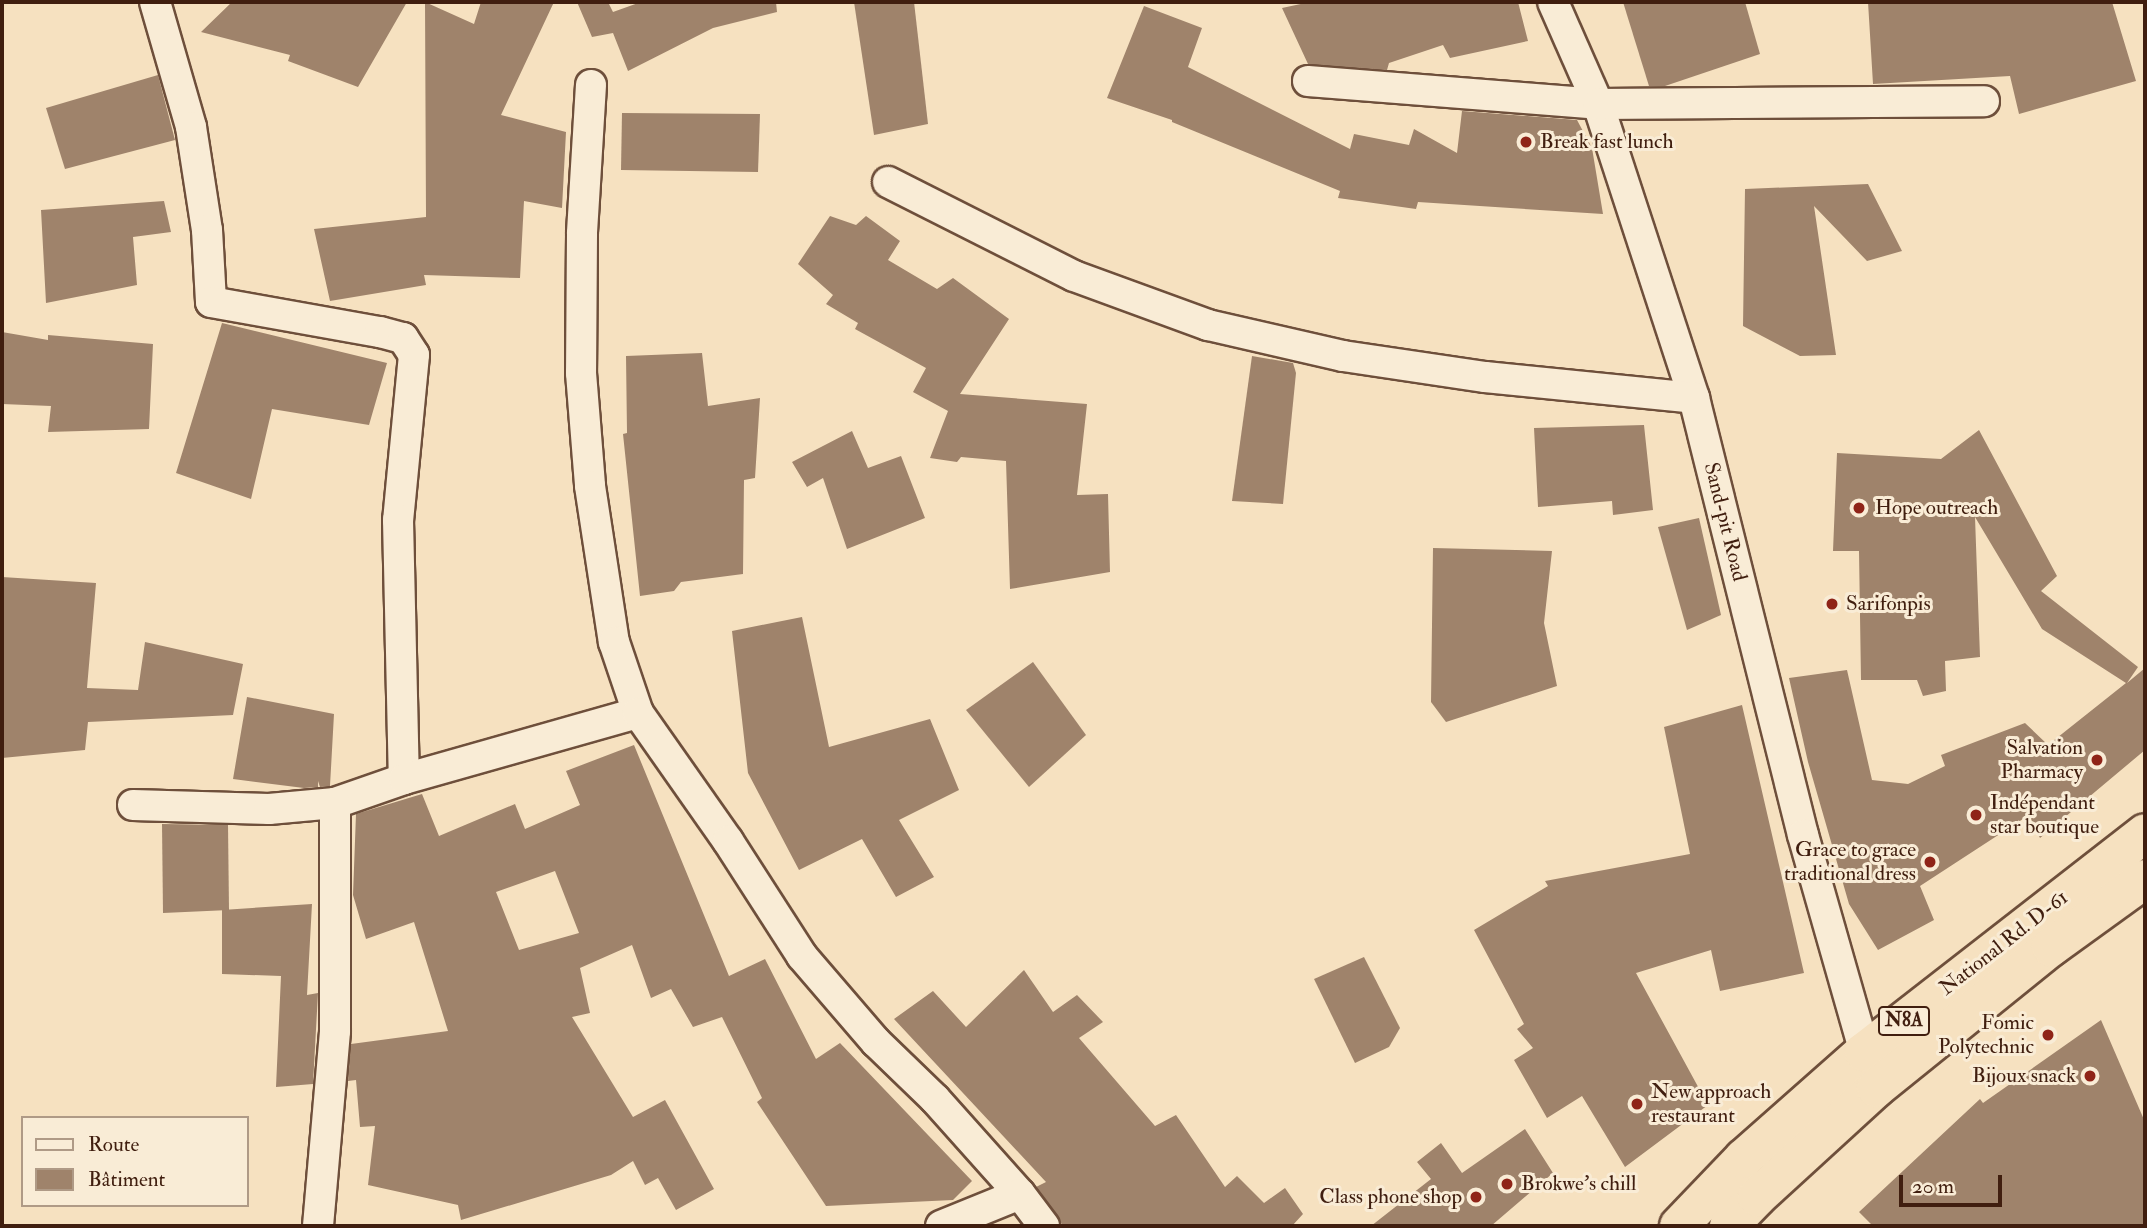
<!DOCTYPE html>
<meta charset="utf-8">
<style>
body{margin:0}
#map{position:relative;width:2147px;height:1228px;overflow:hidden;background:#f6e1c0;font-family:"IM FELL Double Pica",serif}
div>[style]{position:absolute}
.building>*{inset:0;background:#9f836b}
.roads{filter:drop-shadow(2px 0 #6e4f3b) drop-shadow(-2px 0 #6e4f3b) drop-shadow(0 2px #6e4f3b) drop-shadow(0 -2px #6e4f3b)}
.street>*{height:30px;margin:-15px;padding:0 15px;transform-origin:15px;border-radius:15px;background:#f9ecd6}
.highway>*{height:38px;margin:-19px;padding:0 19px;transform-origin:19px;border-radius:19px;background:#f6e1c0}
.dots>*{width:19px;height:19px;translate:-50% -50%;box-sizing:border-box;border:4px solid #f9ecd6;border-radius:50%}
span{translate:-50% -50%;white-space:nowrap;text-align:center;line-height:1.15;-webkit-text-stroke:6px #f9ecd6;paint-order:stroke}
.shield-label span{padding:2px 5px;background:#f9ecd6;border:2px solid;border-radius:5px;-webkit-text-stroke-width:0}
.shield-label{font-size:19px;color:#401e0f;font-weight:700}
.poi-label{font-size:21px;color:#401e0f}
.left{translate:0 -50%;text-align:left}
.right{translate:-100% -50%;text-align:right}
.street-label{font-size:21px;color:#401e0f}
.frame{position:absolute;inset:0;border:4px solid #401e0f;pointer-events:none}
.legend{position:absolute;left:21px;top:1116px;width:228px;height:91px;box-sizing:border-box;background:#f9ecd6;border:2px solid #af9a86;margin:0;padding:9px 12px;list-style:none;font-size:21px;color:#401e0f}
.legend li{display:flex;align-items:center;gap:14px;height:35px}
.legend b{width:35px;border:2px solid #af9a86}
.scale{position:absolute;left:1899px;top:1175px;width:103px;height:32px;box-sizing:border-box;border:4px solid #401e0f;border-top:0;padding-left:9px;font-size:21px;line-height:24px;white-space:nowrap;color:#401e0f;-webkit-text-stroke:5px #f9ecd6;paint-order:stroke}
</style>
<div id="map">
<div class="building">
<i style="clip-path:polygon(232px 2px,407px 2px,358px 87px,288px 61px,290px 55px,201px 32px)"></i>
<i style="clip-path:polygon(425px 2px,474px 24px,481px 2px,554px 2px,501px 115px,566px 132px,562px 208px,524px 201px,520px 278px,424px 275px,426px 285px,330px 301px,314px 229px,426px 217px)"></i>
<i style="clip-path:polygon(577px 2px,608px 2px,613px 12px,641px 2px,776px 2px,777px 12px,713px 28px,628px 71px,613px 33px,592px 37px)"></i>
<i style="clip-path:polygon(854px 2px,914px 2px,928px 124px,874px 135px)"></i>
<i style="clip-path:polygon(1310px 2px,1518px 2px,1528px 41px,1450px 58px,1443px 45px,1389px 63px,1387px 70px,1308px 64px,1282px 8px)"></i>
<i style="clip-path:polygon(1623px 2px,1745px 2px,1760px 54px,1665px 86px,1649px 86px)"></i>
<i style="clip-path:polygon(1868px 2px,2112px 2px,2136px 81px,2019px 114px,2010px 76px,1873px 84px)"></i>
<i style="clip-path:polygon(1144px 6px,1202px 28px,1188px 67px,1350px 149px,1354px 134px,1409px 145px,1414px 129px,1457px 153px,1462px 111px,1577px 120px,1592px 148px,1603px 214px,1418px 202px,1416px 209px,1338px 198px,1340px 191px,1172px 122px,1172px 120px,1107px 98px)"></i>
<i style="clip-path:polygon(158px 75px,175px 140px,65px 169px,46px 108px)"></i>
<i style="clip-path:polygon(622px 113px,760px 114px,758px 172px,621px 170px)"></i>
<i style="clip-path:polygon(1868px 184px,1902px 251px,1867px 261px,1814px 206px,1836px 355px,1800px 356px,1743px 326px,1745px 189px)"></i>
<i style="clip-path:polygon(164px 201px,171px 232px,133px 237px,137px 285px,46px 303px,41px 210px)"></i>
<i style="clip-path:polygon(830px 216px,856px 225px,866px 216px,900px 241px,888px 260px,937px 289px,953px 278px,1009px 319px,960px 394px,1087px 404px,1077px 495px,1108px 494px,1110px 572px,1010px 589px,1006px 461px,961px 457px,957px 462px,930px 458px,948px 411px,913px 392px,926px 368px,855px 329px,858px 323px,826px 304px,833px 295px,798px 264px)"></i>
<i style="clip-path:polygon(222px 323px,387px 363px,369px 425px,272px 409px,251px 499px,176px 473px)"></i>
<i style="clip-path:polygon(2px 332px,48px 340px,48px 335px,153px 344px,149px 429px,48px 432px,51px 406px,2px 404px)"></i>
<i style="clip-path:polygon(702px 353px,708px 406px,760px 398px,755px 478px,744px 480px,743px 574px,681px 582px,674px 591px,640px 596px,623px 434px,627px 433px,626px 356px)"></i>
<i style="clip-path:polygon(1252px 356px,1293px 363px,1296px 373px,1283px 504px,1232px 501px)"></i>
<i style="clip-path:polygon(1644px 425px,1653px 510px,1613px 515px,1612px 501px,1538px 507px,1534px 428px)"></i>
<i style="clip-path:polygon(1979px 430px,2057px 576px,2041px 591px,2138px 667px,2127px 683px,2145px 668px,2145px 750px,2040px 838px,2029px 815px,1920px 886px,1934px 920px,1878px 950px,1849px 904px,1808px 762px,1789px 678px,1847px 670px,1872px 780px,1908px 784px,1945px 766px,1941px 755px,2025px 723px,2048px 745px,2126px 683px,2042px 629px,1975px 517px,1980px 657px,1945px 661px,1946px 691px,1923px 696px,1917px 680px,1861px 680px,1859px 551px,1833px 551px,1837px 453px,1941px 459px)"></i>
<i style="clip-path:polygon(852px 431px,868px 468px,901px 456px,925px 518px,847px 549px,823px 478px,807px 487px,792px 462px)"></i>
<i style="clip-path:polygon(1699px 518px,1721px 615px,1687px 630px,1658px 527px)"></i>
<i style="clip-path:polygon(1433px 548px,1552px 551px,1544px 623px,1557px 686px,1446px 722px,1431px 702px)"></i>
<i style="clip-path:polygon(2px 577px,96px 583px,87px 688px,138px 690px,145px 642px,243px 664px,233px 715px,88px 722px,85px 750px,2px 758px)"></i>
<i style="clip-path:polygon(802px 617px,829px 747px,930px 719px,959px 790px,899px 820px,934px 877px,896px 897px,862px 839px,799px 870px,748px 773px,732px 631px)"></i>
<i style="clip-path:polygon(1033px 662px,1086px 735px,1029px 787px,966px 710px)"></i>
<i style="clip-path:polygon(247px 697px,334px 714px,330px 786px,320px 787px,318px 781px,318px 787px,304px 788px,233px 779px)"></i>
<i style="clip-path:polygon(1742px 705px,1804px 973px,1720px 991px,1711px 950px,1636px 973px,1708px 1105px,1625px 1167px,1582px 1096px,1547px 1118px,1514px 1060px,1533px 1048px,1517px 1029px,1524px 1024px,1474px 930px,1548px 886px,1545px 881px,1690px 854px,1664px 727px)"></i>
<i style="clip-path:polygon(evenodd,634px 745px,729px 976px,765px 959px,816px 1059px,840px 1043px,972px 1181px,953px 1200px,826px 1206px,757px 1102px,762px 1098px,722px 1017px,693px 1027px,671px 989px,651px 998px,632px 945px,580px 968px,590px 1013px,572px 1017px,633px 1117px,665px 1100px,714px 1189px,676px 1210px,658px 1178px,645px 1185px,633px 1161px,611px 1175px,461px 1220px,458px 1205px,368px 1185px,375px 1126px,360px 1127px,356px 1080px,348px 1081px,351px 1044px,448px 1031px,414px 922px,366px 939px,353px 895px,356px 814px,422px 794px,439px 836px,515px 804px,525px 829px,580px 805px,566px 771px,634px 745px,555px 871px,579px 933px,519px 950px,496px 892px,555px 871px)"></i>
<i style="clip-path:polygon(162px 824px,228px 825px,229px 910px,163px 913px)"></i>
<i style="clip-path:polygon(312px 904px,307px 995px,318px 993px,313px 1084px,276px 1087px,281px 976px,222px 974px,222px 910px)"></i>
<i style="clip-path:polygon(1364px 957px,1400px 1028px,1389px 1047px,1355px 1063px,1314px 979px)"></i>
<i style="clip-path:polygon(1024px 970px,1053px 1012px,1077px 995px,1103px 1022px,1079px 1038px,1155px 1126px,1176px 1115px,1225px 1187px,1237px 1176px,1264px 1203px,1285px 1188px,1303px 1214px,1292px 1226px,1063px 1226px,1036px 1187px,1046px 1182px,894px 1019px,933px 991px,966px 1027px)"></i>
<i style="clip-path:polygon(2101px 1020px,2145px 1122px,2145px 1226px,1873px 1226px,1859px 1212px,1980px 1099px,1983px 1103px)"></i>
<i style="clip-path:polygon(1525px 1129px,1553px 1173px,1491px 1226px,1371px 1226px,1431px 1179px,1417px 1162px,1441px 1143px,1462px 1173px)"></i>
</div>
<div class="roads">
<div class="street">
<i style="left:155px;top:2px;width:130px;rotate:73.9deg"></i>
<i style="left:191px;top:127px;width:104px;rotate:81.2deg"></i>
<i style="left:207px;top:230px;width:72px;rotate:86.8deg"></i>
<i style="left:211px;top:302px;width:172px;rotate:10.1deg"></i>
<i style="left:380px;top:332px;width:24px;rotate:15deg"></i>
<i style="left:403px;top:338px;width:20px;rotate:57deg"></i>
<i style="left:414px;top:355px;width:166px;rotate:95.5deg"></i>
<i style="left:398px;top:520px;width:259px;rotate:88.7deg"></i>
<i style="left:1553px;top:2px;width:111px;rotate:66.2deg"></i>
<i style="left:1598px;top:104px;width:309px;rotate:71.9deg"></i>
<i style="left:1694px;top:398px;width:450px;rotate:76deg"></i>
<i style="left:1803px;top:835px;width:244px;rotate:74.1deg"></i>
<i style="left:1308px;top:81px;width:291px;rotate:4.5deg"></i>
<i style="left:1598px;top:104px;width:386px;rotate:-0.4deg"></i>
<i style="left:591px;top:85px;width:149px;rotate:93.5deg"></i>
<i style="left:582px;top:234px;width:139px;rotate:90.4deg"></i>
<i style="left:581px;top:373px;width:113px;rotate:85.4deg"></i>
<i style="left:590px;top:486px;width:158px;rotate:81.3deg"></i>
<i style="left:614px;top:642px;width:75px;rotate:71.3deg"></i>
<i style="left:888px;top:182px;width:208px;rotate:26.8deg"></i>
<i style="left:1074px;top:276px;width:143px;rotate:20.1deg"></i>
<i style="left:1208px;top:325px;width:139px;rotate:12.9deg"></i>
<i style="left:1343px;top:356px;width:144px;rotate:8.4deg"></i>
<i style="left:1485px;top:377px;width:210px;rotate:5.7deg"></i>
<i style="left:133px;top:805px;width:136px;rotate:1.7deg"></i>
<i style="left:269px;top:809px;width:66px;rotate:-5.2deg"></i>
<i style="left:335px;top:803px;width:73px;rotate:-19.2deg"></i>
<i style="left:404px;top:779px;width:243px;rotate:-15.8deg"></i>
<i style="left:638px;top:713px;width:156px;rotate:54.9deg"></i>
<i style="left:728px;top:841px;width:137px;rotate:57.2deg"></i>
<i style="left:802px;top:956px;width:113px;rotate:49.3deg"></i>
<i style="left:876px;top:1042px;width:82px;rotate:44deg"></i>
<i style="left:935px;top:1099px;width:127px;rotate:48.2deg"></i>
<i style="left:318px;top:1226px;width:196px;rotate:-85deg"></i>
<i style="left:335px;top:1031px;width:228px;rotate:-90deg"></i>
<i style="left:941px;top:1226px;width:85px;rotate:-22.1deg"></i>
<i style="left:1020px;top:1194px;width:40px;rotate:53deg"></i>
</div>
<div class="highway">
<i style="left:1679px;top:1226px;width:93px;rotate:-46.3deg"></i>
<i style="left:1743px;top:1159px;width:162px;rotate:-41.5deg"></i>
<i style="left:1864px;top:1052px;width:356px;rotate:-37.9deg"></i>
<i style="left:1729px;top:1226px;width:40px;rotate:-46deg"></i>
<i style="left:1757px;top:1197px;width:161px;rotate:-42.5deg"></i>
<i style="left:1876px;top:1088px;width:225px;rotate:-38.9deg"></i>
<i style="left:2051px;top:947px;width:116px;rotate:-35.9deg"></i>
</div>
</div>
<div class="dots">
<i style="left:1526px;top:142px;background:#8f2418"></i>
<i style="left:1859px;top:508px;background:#8f2418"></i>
<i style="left:1832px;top:604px;background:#8f2418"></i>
<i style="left:2097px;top:760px;background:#8f2418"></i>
<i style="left:1976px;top:815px;background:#8f2418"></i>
<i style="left:1930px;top:862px;background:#8f2418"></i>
<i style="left:2048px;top:1035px;background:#8f2418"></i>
<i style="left:2090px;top:1076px;background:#8f2418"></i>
<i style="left:1637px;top:1104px;background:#8f2418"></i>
<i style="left:1507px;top:1184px;background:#8f2418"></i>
<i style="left:1476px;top:1197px;background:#8f2418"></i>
</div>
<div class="shield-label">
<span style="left:1904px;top:1021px">N8A</span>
</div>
<div class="poi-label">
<span class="left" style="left:1540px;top:142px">Break fast lunch</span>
<span class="left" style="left:1875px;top:508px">Hope outreach</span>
<span class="left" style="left:1846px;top:604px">Sarifonpis</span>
<span class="right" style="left:2083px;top:760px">Salvation<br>Pharmacy</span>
<span class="left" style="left:1990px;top:815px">Indépendant<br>star boutique</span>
<span class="right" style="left:1916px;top:862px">Grace to grace<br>traditional dress</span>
<span class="right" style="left:2034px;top:1035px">Fomic<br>Polytechnic</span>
<span class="right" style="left:2076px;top:1076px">Bijoux snack</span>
<span class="left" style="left:1651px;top:1104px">New approach<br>restaurant</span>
<span class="left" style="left:1521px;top:1184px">Brokwe's chill</span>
<span class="right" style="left:1462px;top:1197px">Class phone shop</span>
</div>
<div class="street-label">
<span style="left:1725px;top:522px;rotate:76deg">Sand-pit Road</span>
<span style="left:2004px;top:943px;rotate:-38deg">National Rd. D-61</span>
</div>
<div class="frame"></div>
<ul class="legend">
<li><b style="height:9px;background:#f9ecd6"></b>Route</li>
<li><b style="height:19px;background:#9f836b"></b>Bâtiment</li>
</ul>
<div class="scale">20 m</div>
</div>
